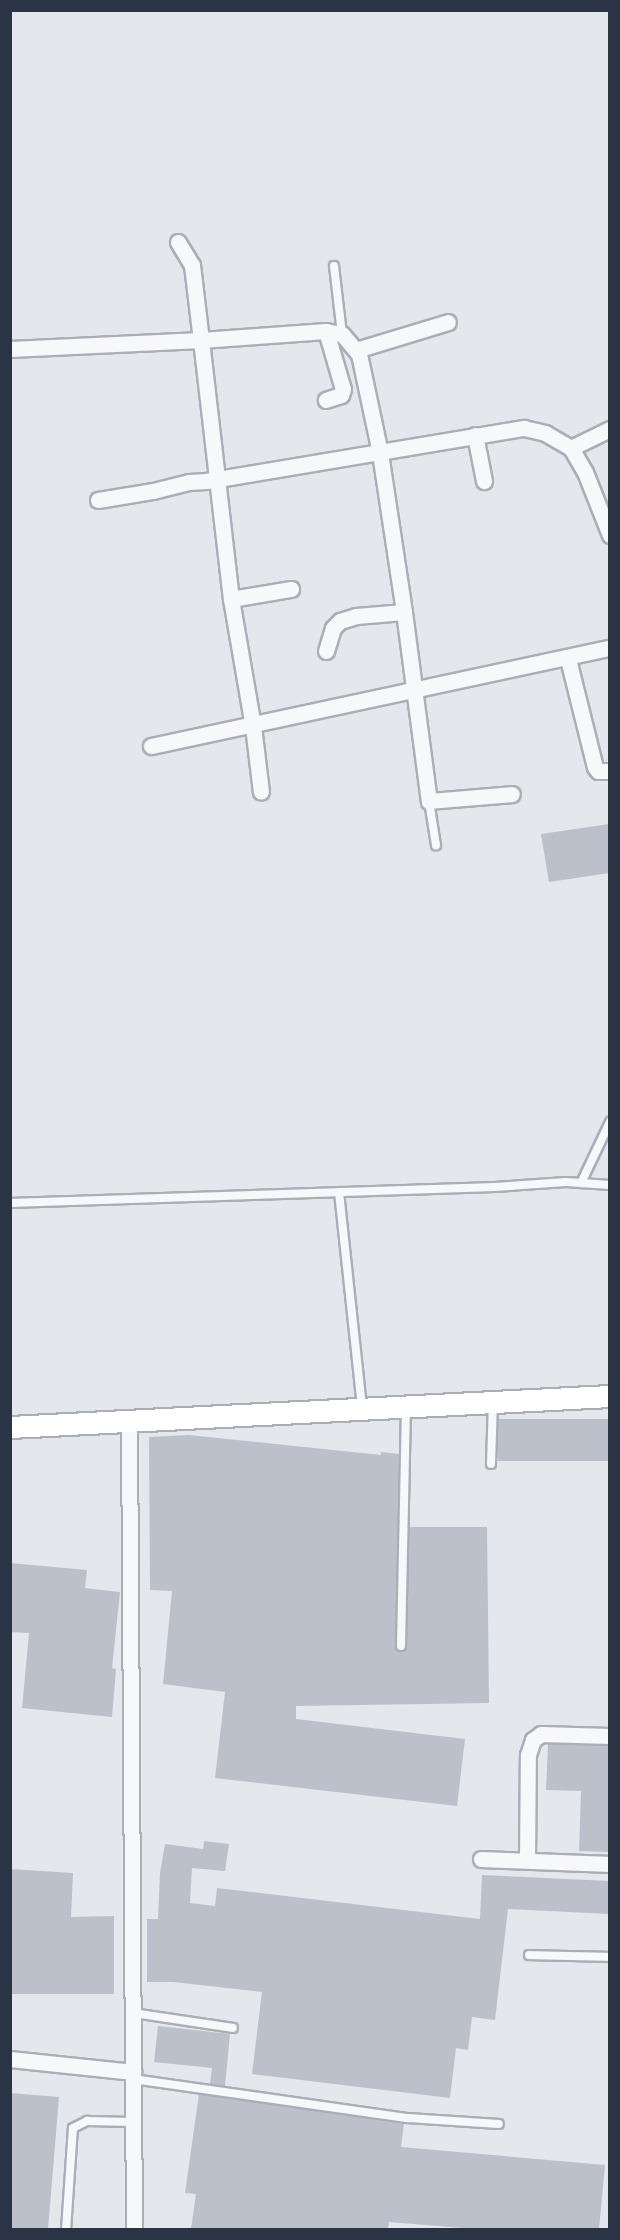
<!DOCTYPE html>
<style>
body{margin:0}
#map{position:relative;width:620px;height:2240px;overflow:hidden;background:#e4e7ec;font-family:Raleway,sans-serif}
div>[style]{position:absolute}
.building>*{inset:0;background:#bbc0ca}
.roads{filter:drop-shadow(2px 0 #a9aeb7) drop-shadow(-2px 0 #a9aeb7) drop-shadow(0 2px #a9aeb7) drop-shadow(0 -2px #a9aeb7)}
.lane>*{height:8px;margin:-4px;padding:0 4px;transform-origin:4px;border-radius:4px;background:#f7f8fa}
.street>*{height:15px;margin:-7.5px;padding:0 7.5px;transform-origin:7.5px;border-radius:7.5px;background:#f7f8fa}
.secondary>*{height:21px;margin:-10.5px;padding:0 10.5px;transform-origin:10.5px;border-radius:10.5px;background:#fff}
span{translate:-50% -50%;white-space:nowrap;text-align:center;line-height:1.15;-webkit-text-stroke:5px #f4f6f9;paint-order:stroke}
.frame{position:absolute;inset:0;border:12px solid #2b3445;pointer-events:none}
</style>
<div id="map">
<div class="building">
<i style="clip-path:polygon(609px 824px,609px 873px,549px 882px,541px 834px)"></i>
<i style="clip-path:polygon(498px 1419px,609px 1419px,609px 1461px,498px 1461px)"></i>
<i style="clip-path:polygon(189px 1435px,381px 1455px,381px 1452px,399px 1454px,395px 1646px,398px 1651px,404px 1651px,407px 1646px,409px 1527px,487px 1527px,489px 1703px,296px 1706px,296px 1719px,465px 1739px,457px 1806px,215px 1778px,225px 1692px,163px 1684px,172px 1591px,150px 1590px,149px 1437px)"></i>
<i style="clip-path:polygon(10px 1563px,87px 1570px,85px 1588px,120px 1592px,112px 1668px,116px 1669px,112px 1717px,22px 1708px,29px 1633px,10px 1632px)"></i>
<i style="clip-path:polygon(548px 1744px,609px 1746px,609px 1852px,579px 1851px,581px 1791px,546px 1790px)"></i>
<i style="clip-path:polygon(204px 1841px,229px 1844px,225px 1871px,192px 1868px,190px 1903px,215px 1906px,217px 1888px,480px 1919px,482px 1875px,609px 1881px,609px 1914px,508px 1909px,495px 2020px,472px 2017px,468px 2050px,456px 2048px,450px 2098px,252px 2074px,262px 1992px,173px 1982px,147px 1982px,147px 1919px,158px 1919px,160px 1873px,165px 1844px,203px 1849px)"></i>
<i style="clip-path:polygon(10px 1869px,73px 1873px,71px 1917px,114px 1916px,114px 1994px,10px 1994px)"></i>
<i style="clip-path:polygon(158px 2026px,230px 2034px,225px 2086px,210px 2084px,212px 2068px,154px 2062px)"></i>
<i style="clip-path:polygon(10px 2093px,59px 2097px,48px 2229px,10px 2229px)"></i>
<i style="clip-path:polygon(199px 2094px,404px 2124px,401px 2147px,605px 2165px,599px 2229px,474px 2229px,389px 2222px,388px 2229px,191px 2229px,196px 2194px,185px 2193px)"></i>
</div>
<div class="roads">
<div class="lane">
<i style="left:334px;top:266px;width:68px;rotate:83.3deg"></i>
<i style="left:429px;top:801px;width:45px;rotate:81deg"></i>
<i style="left:581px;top:1183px;width:68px;rotate:-64.6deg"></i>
<i style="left:339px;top:1192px;width:216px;rotate:83.9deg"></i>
<i style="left:10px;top:1203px;width:485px;rotate:-1.9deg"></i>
<i style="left:495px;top:1187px;width:71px;rotate:-4deg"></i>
<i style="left:566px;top:1182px;width:44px;rotate:3.9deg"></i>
<i style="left:491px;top:1464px;width:62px;rotate:-88.2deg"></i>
<i style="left:401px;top:1646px;width:238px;rotate:-88.8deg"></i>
<i style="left:529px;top:1955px;width:81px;rotate:1.4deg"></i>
<i style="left:133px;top:2013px;width:101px;rotate:8.5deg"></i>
<i style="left:133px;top:2079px;width:278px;rotate:8.1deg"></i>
<i style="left:408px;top:2118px;width:91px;rotate:3.8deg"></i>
<i style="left:66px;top:2230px;width:102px;rotate:-86.1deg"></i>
<i style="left:73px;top:2128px;width:16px;rotate:-27deg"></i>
<i style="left:87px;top:2121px;width:46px;rotate:1.2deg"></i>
</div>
<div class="street">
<i style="left:178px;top:242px;width:27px;rotate:59deg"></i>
<i style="left:192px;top:265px;width:76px;rotate:83.2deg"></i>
<i style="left:201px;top:340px;width:125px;rotate:-4.1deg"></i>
<i style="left:326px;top:331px;width:16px;rotate:11deg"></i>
<i style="left:342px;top:334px;width:26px;rotate:50deg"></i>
<i style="left:359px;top:354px;width:101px;rotate:78deg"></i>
<i style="left:380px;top:453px;width:161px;rotate:81.4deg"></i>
<i style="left:404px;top:612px;width:191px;rotate:82.5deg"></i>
<i style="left:429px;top:801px;width:83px;rotate:-4.8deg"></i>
<i style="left:326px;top:331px;width:60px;rotate:73.7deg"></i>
<i style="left:343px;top:389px;width:6px;rotate:108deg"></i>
<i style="left:341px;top:395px;width:16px;rotate:162deg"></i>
<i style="left:10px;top:349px;width:191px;rotate:-2.7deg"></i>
<i style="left:201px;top:340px;width:261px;rotate:83.4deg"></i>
<i style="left:231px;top:599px;width:129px;rotate:80.2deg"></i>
<i style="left:253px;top:726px;width:66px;rotate:83.1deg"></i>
<i style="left:356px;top:350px;width:96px;rotate:-16.9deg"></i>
<i style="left:475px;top:435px;width:47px;rotate:78.9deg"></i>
<i style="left:571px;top:448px;width:43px;rotate:-26deg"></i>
<i style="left:98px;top:500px;width:56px;rotate:-9.3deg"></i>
<i style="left:153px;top:491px;width:37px;rotate:-14deg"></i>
<i style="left:189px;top:482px;width:17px;rotate:-3deg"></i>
<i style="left:206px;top:481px;width:322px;rotate:-9.5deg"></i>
<i style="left:524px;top:428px;width:22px;rotate:13deg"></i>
<i style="left:545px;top:433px;width:30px;rotate:30deg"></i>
<i style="left:571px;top:448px;width:28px;rotate:60deg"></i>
<i style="left:585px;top:472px;width:68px;rotate:68.4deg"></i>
<i style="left:231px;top:599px;width:61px;rotate:-9.5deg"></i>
<i style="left:326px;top:651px;width:24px;rotate:-73deg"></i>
<i style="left:333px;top:628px;width:10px;rotate:-45deg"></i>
<i style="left:340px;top:621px;width:17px;rotate:-17deg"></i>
<i style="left:356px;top:616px;width:48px;rotate:-4.8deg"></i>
<i style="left:568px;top:659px;width:111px;rotate:76deg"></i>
<i style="left:595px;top:767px;width:5px;rotate:53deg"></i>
<i style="left:598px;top:771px;width:12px"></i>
<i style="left:151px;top:746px;width:469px;rotate:-12.1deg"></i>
<i style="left:129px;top:1421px;width:809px;rotate:89.65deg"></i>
<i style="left:481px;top:1859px;width:129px;rotate:2.2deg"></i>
<i style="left:527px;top:1860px;width:105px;rotate:-89.5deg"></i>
<i style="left:528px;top:1755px;width:16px;rotate:-72deg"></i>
<i style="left:533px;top:1740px;width:10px;rotate:-37deg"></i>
<i style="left:541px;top:1734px;width:69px;rotate:1.7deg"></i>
<i style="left:10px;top:2059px;width:124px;rotate:6deg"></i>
</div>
<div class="secondary">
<i style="left:10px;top:1427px;width:601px;rotate:-2.96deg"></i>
</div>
</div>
<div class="frame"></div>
</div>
